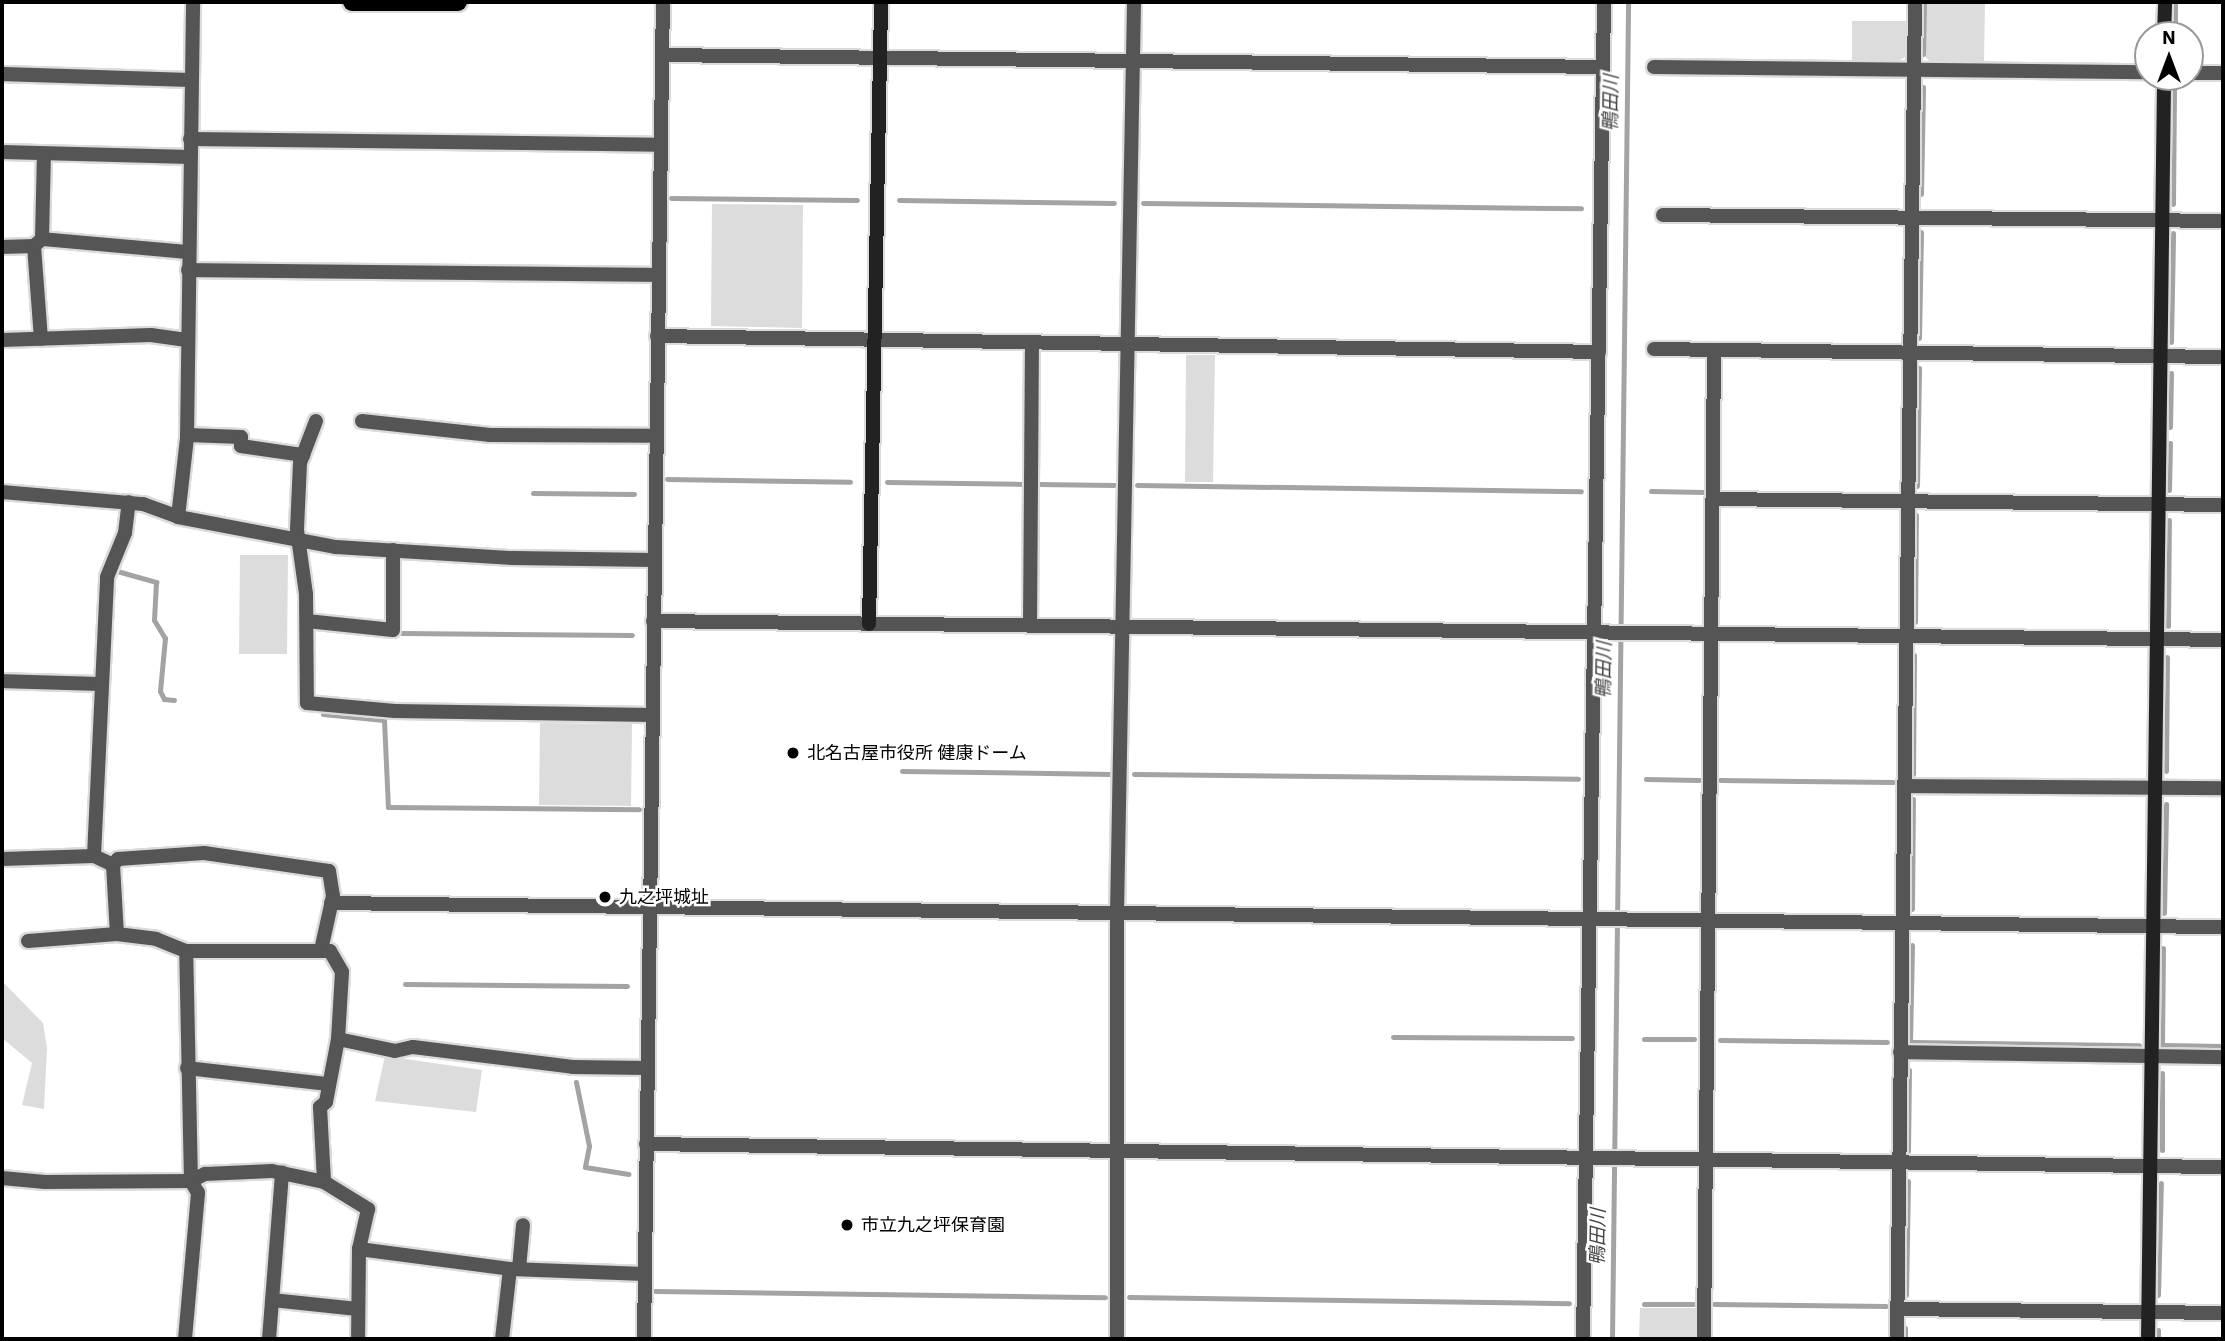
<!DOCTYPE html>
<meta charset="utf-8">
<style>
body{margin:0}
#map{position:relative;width:2225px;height:1341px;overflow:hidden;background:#fff;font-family:"IBM Plex Sans","Noto Sans JP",sans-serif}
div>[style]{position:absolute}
.green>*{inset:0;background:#dcdcdc}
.stream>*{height:5px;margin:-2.5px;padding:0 2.5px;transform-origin:2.5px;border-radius:2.5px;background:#a3a3a3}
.roads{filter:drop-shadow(2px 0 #dbdbdb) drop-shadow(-2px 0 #dbdbdb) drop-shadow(0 2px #dbdbdb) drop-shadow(0 -2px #dbdbdb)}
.street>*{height:14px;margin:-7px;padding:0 7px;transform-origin:7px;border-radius:7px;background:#555}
.secondary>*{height:14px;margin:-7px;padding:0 7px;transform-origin:7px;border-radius:7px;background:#222}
.primary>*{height:18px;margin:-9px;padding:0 9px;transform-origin:9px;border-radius:9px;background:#000}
.dots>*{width:19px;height:19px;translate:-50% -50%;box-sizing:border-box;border:4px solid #fff;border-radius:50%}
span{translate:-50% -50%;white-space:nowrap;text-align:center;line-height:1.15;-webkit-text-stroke:5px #fff;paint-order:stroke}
.poi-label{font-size:18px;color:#000}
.left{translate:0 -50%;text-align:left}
.water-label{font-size:19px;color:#444;font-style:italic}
.frame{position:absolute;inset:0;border:4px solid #000;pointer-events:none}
.north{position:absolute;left:2134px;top:21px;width:70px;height:70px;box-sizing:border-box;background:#fff;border:2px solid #999;border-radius:50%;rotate:0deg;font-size:19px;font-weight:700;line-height:28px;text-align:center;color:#000}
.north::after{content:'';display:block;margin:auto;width:24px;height:32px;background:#000;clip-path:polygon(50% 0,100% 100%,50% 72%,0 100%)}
</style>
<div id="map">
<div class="green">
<i style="clip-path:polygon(1926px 2px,1985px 2px,1984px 63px,1931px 62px,1925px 57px)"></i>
<i style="clip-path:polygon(1852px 21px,1907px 21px,1907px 56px,1898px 61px,1852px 61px)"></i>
<i style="clip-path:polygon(712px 204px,803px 205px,802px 328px,711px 326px)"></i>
<i style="clip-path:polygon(1186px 355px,1215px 355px,1213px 482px,1185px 482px)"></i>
<i style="clip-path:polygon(240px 555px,288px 555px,287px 654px,239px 654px)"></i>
<i style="clip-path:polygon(540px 723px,632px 724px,631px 806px,539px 805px)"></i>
<i style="clip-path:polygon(2px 981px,43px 1023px,47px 1048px,44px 1109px,22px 1105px,32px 1063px,2px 1038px)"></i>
<i style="clip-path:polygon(385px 1056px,482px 1070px,476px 1112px,375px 1101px)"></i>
<i style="clip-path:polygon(1640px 1308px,1697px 1308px,1697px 1339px,1639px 1339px)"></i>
</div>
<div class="stream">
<i style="left:2175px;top:35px;width:33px;rotate:-90deg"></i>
<i style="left:1923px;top:54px;width:52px;rotate:-88.9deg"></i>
<i style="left:1921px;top:194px;width:107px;rotate:-88.9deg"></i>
<i style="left:671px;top:198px;width:186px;rotate:0.6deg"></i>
<i style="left:899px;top:200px;width:215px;rotate:0.8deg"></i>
<i style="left:1143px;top:203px;width:438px;rotate:0.7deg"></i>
<i style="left:2173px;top:204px;width:115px;rotate:-89.5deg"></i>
<i style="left:1919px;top:338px;width:106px;rotate:-88.9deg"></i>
<i style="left:2171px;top:342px;width:109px;rotate:-88.9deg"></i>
<i style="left:2170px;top:427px;width:54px;rotate:-88.9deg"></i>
<i style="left:667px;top:479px;width:183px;rotate:0.9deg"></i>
<i style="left:887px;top:482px;width:135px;rotate:0.8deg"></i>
<i style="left:1037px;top:484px;width:77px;rotate:0.7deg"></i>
<i style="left:1137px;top:485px;width:444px;rotate:0.8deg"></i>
<i style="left:1917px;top:486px;width:118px;rotate:-89deg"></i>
<i style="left:2169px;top:490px;width:47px;rotate:-88.8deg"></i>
<i style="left:1651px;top:491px;width:53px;rotate:1.1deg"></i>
<i style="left:533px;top:493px;width:101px;rotate:0.6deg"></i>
<i style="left:117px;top:571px;width:41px;rotate:15.8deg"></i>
<i style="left:156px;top:582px;width:38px;rotate:93deg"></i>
<i style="left:154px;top:620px;width:21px;rotate:59deg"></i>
<i style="left:165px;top:638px;width:53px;rotate:95.4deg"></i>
<i style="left:160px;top:691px;width:9px;rotate:63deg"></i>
<i style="left:164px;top:699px;width:10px;rotate:6deg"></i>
<i style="left:1915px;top:622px;width:107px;rotate:-89.5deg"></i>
<i style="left:2168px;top:626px;width:106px;rotate:-89.5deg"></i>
<i style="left:401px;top:633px;width:231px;rotate:0.5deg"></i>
<i style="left:323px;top:714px;width:61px;rotate:5.6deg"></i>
<i style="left:384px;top:720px;width:87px;rotate:87.4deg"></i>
<i style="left:388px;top:807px;width:251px;rotate:0.5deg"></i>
<i style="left:902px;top:771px;width:209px;rotate:0.8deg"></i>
<i style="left:2166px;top:771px;width:114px;rotate:-89.5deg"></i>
<i style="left:1134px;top:774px;width:444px;rotate:0.6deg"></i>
<i style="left:1913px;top:774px;width:119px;rotate:-89.5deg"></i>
<i style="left:1646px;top:779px;width:53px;rotate:1.1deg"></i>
<i style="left:1720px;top:780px;width:173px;rotate:0.7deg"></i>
<i style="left:1912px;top:909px;width:110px;rotate:-89.5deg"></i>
<i style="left:2164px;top:913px;width:109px;rotate:-88.9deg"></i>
<i style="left:2163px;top:948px;width:97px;rotate:90.6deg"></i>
<i style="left:2162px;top:1045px;width:61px;rotate:0.9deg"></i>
<i style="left:405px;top:984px;width:222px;rotate:0.5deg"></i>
<i style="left:1393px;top:1037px;width:179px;rotate:0.3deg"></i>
<i style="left:1644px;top:1039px;width:50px"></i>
<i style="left:1720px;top:1040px;width:167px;rotate:0.7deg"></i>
<i style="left:1910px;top:1042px;width:97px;rotate:-88.8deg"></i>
<i style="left:1913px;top:1042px;width:226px;rotate:0.8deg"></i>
<i style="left:576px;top:1082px;width:65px;rotate:78.5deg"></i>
<i style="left:589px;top:1146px;width:21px;rotate:101deg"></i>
<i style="left:585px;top:1167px;width:44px;rotate:9.2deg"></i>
<i style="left:2162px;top:1150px;width:77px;rotate:-90deg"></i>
<i style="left:1908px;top:1151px;width:81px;rotate:-89.3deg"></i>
<i style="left:655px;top:1291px;width:450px;rotate:0.8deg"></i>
<i style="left:1906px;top:1295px;width:114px;rotate:-89deg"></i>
<i style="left:2158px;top:1295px;width:112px;rotate:-88.5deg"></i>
<i style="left:1129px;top:1297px;width:440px;rotate:0.8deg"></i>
<i style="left:1644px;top:1304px;width:49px"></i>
<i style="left:1714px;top:1304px;width:172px;rotate:0.7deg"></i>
<i style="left:1612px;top:1339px;width:1337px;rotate:-89.31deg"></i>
<i style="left:1905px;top:1339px;width:11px;rotate:-90deg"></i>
<i style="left:2158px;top:1339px;width:9px;rotate:-90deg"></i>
</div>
<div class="roads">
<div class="street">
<i style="left:662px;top:55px;width:941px;rotate:0.73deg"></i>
<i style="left:1654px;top:67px;width:494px;rotate:0.6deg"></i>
<i style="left:2190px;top:73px;width:33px"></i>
<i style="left:2px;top:74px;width:189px;rotate:1.8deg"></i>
<i style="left:190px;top:139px;width:470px;rotate:0.7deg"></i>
<i style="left:2px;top:152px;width:188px;rotate:1.5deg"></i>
<i style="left:1663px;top:215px;width:560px;rotate:0.61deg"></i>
<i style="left:42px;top:239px;width:85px;rotate:-88.7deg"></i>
<i style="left:34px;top:246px;width:93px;rotate:85.7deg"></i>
<i style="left:2px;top:247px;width:32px;rotate:-2deg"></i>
<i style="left:34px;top:246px;width:11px;rotate:-41deg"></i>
<i style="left:42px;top:239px;width:147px;rotate:5.1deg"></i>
<i style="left:188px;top:270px;width:470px;rotate:0.6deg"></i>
<i style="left:657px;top:336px;width:942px;rotate:0.97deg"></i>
<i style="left:2px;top:340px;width:149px;rotate:-1.9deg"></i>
<i style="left:151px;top:335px;width:36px;rotate:8deg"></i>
<i style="left:1654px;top:349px;width:569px;rotate:0.81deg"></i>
<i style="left:316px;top:421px;width:45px;rotate:110.9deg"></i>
<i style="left:300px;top:463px;width:67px;rotate:92.6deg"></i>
<i style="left:297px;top:530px;width:65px;rotate:82deg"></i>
<i style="left:306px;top:594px;width:109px;rotate:89.5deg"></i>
<i style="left:307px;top:703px;width:88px;rotate:5.2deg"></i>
<i style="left:395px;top:711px;width:257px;rotate:0.9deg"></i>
<i style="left:362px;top:421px;width:129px;rotate:6.2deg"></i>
<i style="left:490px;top:435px;width:165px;rotate:0.3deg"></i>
<i style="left:187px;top:435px;width:54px;rotate:2.1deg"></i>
<i style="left:241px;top:437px;width:9px;rotate:90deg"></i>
<i style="left:241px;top:446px;width:63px;rotate:8.3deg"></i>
<i style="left:2px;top:492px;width:142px;rotate:4.9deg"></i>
<i style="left:143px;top:504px;width:37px;rotate:20deg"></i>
<i style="left:178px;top:517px;width:161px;rotate:10.8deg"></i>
<i style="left:336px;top:547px;width:177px;rotate:3.6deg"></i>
<i style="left:513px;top:558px;width:141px;rotate:0.8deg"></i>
<i style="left:1713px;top:499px;width:510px;rotate:0.67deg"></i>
<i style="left:178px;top:517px;width:80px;rotate:-83.5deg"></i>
<i style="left:187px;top:438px;width:436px;rotate:-89.2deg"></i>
<i style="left:307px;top:621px;width:86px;rotate:6deg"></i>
<i style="left:393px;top:630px;width:80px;rotate:-90deg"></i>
<i style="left:653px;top:621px;width:1570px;rotate:0.69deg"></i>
<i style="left:1030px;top:626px;width:284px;rotate:-89.6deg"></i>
<i style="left:2px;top:681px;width:100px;rotate:1.7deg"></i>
<i style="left:1904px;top:786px;width:319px;rotate:0.4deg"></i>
<i style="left:94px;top:856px;width:279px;rotate:-87.3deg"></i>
<i style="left:107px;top:577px;width:48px;rotate:-67.8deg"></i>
<i style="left:125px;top:533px;width:31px;rotate:-83deg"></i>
<i style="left:2px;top:859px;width:92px;rotate:-1.9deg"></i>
<i style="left:94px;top:856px;width:21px;rotate:25deg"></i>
<i style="left:113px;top:865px;width:69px;rotate:86.7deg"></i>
<i style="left:113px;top:865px;width:8px;rotate:-50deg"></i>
<i style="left:118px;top:859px;width:86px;rotate:-4deg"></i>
<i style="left:204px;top:853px;width:126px;rotate:8.2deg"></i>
<i style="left:329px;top:871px;width:25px;rotate:81deg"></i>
<i style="left:333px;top:896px;width:55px;rotate:102.5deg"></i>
<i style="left:331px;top:903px;width:1892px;rotate:0.73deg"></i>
<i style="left:28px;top:941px;width:89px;rotate:-4.5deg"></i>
<i style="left:117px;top:934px;width:39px;rotate:7deg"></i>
<i style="left:156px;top:939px;width:32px;rotate:22deg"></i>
<i style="left:186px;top:951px;width:144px"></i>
<i style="left:330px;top:951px;width:24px;rotate:60deg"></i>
<i style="left:342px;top:972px;width:67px;rotate:93.4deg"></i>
<i style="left:338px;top:1039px;width:64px;rotate:100.8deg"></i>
<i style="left:326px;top:1102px;width:8px;rotate:140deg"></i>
<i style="left:320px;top:1107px;width:75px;rotate:86.9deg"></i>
<i style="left:338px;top:1039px;width:58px;rotate:11.9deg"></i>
<i style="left:395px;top:1051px;width:18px;rotate:-13deg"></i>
<i style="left:413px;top:1047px;width:161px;rotate:7.1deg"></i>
<i style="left:573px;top:1067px;width:74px;rotate:0.8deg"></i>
<i style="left:1900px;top:1052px;width:323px;rotate:0.9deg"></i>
<i style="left:187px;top:1068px;width:142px;rotate:6.5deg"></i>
<i style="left:646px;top:1144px;width:1577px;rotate:0.84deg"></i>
<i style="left:2px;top:1178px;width:43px;rotate:5.3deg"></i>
<i style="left:45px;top:1182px;width:146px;rotate:-0.4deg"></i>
<i style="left:191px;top:1181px;width:16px;rotate:-27deg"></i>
<i style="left:205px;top:1174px;width:67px;rotate:-2.6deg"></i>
<i style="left:272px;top:1171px;width:53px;rotate:11.9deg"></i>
<i style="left:324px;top:1182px;width:52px;rotate:31.5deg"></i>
<i style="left:368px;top:1209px;width:41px;rotate:102.7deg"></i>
<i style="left:359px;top:1249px;width:90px;rotate:90.6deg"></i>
<i style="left:359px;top:1249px;width:152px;rotate:7.5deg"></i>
<i style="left:510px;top:1269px;width:135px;rotate:2.1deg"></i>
<i style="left:519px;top:1269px;width:44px;rotate:-84.8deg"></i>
<i style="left:272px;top:1300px;width:86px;rotate:6deg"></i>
<i style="left:1897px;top:1309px;width:326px;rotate:0.7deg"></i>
<i style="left:185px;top:1339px;width:147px;rotate:-84.9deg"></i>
<i style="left:198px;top:1193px;width:14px;rotate:-120deg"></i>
<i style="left:191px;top:1181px;width:230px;rotate:-91.2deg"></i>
<i style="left:269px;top:1339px;width:167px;rotate:-85.5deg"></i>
<i style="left:502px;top:1339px;width:70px;rotate:-83.5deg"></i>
<i style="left:644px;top:1339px;width:1337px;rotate:-89.19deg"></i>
<i style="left:1117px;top:1339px;width:426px;rotate:-90deg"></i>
<i style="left:1117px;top:913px;width:911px;rotate:-88.93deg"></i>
<i style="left:1583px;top:1339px;width:1337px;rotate:-89.1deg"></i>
<i style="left:1704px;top:1339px;width:989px;rotate:-89.42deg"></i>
<i style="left:1897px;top:1339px;width:1337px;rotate:-89.23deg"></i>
</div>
<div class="secondary">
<i style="left:2164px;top:35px;width:33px;rotate:-88deg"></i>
<i style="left:869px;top:624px;width:622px;rotate:-88.89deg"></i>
<i style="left:2148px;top:1339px;width:1262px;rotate:-89.27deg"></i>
</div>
<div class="primary">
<i style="left:352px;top:2px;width:106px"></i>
</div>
</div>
<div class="dots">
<i style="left:793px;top:753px;background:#000"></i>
<i style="left:605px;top:897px;background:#000"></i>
<i style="left:847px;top:1225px;background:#000"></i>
</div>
<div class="poi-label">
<span class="left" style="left:807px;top:753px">北名古屋市役所 健康ドーム</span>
<span class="left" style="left:619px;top:897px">九之坪城址</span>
<span class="left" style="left:861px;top:1225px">市立九之坪保育園</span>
</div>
<div class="water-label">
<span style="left:1611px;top:103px;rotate:-89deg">鴨田川</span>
<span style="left:1604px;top:670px;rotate:-89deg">鴨田川</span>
<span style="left:1598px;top:1237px;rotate:-89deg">鴨田川</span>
</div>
<div class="frame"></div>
<div class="north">N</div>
</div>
